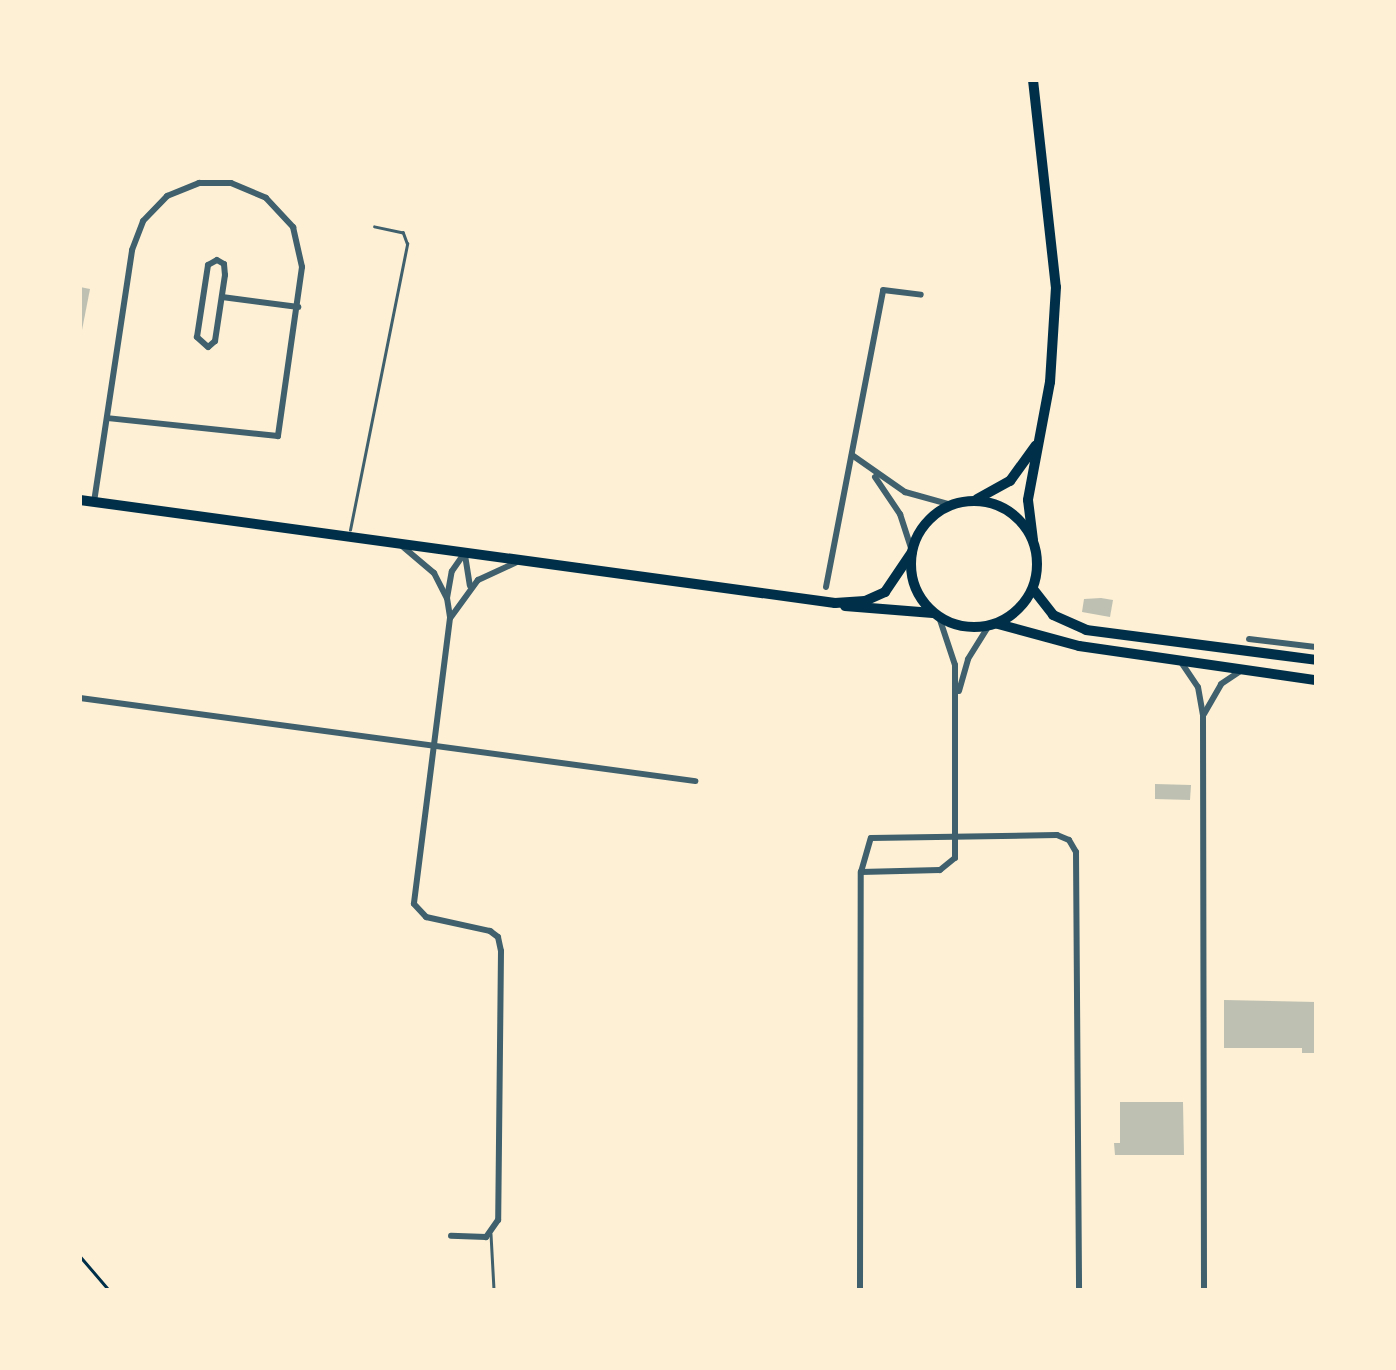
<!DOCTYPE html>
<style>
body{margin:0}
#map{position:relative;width:1396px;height:1370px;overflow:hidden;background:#fdf0d5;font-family:"Public Sans",sans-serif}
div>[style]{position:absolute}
.building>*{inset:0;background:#bec0b2}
.path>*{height:2.5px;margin:-1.25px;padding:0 1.25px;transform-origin:1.25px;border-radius:1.25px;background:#003049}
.service>*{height:2.5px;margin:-1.25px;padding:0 1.25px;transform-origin:1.25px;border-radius:1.25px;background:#3f606c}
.minor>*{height:6px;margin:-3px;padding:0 3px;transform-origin:3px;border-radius:3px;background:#3f606c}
.primary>*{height:10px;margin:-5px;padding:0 5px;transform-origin:5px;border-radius:5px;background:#003049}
.primary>.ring{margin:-5px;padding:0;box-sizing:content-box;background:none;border:10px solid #003049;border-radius:50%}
span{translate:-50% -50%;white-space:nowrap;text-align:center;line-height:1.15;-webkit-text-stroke:10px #fdf0d5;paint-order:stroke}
.frame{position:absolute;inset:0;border:82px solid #fdf0d5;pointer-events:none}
</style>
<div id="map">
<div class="building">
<i style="clip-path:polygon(80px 287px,90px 289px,82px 330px,80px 330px)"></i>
<i style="clip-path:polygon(1101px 598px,1113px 600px,1110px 617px,1082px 612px,1084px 599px)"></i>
<i style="clip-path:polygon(1155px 784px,1191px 785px,1190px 800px,1155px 799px)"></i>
<i style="clip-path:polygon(1224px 1000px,1316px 1002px,1316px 1053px,1302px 1053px,1302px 1048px,1224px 1048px)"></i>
<i style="clip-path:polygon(1120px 1102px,1183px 1102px,1184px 1155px,1115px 1155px,1114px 1143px,1120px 1143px)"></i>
</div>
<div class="path">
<i style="left:80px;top:1256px;width:45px;rotate:49.5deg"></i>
</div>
<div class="service">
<i style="left:350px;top:530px;width:292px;rotate:-78.7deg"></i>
<i style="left:407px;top:244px;width:12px;rotate:-110deg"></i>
<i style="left:403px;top:233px;width:29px;rotate:-168deg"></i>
<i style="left:491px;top:1234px;width:56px;rotate:86.9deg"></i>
</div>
<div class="minor">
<i style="left:217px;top:260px;width:8px;rotate:30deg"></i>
<i style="left:224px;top:264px;width:11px;rotate:85deg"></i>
<i style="left:225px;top:275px;width:67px;rotate:98.6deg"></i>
<i style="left:215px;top:341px;width:9px;rotate:139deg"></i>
<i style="left:208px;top:347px;width:15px;rotate:-138deg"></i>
<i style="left:197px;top:337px;width:73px;rotate:-81.3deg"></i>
<i style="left:208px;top:265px;width:10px;rotate:-29deg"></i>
<i style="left:222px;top:297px;width:77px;rotate:7.5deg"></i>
<i style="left:852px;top:455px;width:65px;rotate:34.9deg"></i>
<i style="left:905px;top:492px;width:49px;rotate:15.5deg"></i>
<i style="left:875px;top:477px;width:45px;rotate:56deg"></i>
<i style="left:900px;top:514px;width:40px;rotate:72deg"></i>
<i style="left:94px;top:502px;width:255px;rotate:-81.4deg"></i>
<i style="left:132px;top:250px;width:31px;rotate:-69deg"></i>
<i style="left:143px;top:221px;width:35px;rotate:-46deg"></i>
<i style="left:167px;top:196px;width:35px;rotate:-22deg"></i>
<i style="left:199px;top:183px;width:32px"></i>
<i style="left:231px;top:183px;width:38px;rotate:23deg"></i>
<i style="left:266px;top:198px;width:40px;rotate:47deg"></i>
<i style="left:293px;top:227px;width:41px;rotate:77.3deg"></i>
<i style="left:302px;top:267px;width:171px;rotate:98.1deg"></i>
<i style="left:278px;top:436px;width:171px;rotate:-174deg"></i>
<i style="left:402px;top:546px;width:42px;rotate:40.2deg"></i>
<i style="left:434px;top:573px;width:28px;rotate:63deg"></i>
<i style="left:447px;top:598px;width:20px;rotate:81deg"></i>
<i style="left:450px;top:618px;width:288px;rotate:97.2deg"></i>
<i style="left:414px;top:904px;width:18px;rotate:47deg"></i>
<i style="left:426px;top:917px;width:66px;rotate:12.3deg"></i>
<i style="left:490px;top:931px;width:10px;rotate:37deg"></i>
<i style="left:498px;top:937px;width:14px;rotate:78deg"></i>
<i style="left:501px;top:951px;width:269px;rotate:90.6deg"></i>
<i style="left:498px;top:1220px;width:21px;rotate:125deg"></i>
<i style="left:486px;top:1237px;width:35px;rotate:-178deg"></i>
<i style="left:465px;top:555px;width:31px;rotate:81deg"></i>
<i style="left:826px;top:587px;width:302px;rotate:-79.1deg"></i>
<i style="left:883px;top:290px;width:38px;rotate:7deg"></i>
<i style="left:447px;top:598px;width:27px;rotate:-80deg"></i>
<i style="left:452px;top:571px;width:21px;rotate:-55deg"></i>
<i style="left:451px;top:617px;width:46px;rotate:-53.9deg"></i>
<i style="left:478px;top:580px;width:41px;rotate:-24.7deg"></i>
<i style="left:1249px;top:639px;width:67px;rotate:6.8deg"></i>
<i style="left:1181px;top:662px;width:30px;rotate:56deg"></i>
<i style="left:1198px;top:687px;width:28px;rotate:80deg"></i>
<i style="left:1203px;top:715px;width:575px;rotate:89.9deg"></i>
<i style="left:959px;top:691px;width:33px;rotate:-74deg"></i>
<i style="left:968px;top:659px;width:39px;rotate:-58deg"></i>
<i style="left:80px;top:698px;width:621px;rotate:7.69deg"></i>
<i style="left:1204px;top:714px;width:34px;rotate:-60deg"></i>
<i style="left:1221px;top:684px;width:23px;rotate:-34deg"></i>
<i style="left:861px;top:872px;width:79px;rotate:-1.5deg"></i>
<i style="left:940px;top:870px;width:19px;rotate:-39deg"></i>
<i style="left:955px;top:858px;width:193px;rotate:-90deg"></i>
<i style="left:955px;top:665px;width:51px;rotate:-108.4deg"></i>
<i style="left:860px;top:1290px;width:418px;rotate:-89.9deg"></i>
<i style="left:861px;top:872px;width:35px;rotate:-74deg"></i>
<i style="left:871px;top:838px;width:186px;rotate:-0.9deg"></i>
<i style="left:1057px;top:835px;width:13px;rotate:23deg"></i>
<i style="left:1069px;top:840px;width:14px;rotate:60deg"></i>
<i style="left:1076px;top:852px;width:438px;rotate:89.6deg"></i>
</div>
<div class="primary">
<i style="left:1033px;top:80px;width:208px;rotate:83.7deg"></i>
<i style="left:1056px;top:287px;width:95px;rotate:93.6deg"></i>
<i style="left:1050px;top:382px;width:120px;rotate:100.6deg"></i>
<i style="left:1028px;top:500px;width:40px;rotate:82.9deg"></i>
<i style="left:977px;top:499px;width:38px;rotate:-29deg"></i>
<i style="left:1010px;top:481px;width:44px;rotate:-54.2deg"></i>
<i style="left:80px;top:500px;width:762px;rotate:7.77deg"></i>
<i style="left:835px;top:603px;width:30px;rotate:-4deg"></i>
<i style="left:865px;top:601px;width:22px;rotate:-24deg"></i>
<i style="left:885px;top:592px;width:48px;rotate:-56deg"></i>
<i class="ring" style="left:911px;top:501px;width:116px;height:116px"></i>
<i style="left:1033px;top:589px;width:33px;rotate:52deg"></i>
<i style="left:1053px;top:615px;width:36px;rotate:24deg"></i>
<i style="left:1086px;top:630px;width:232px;rotate:7.4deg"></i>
<i style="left:845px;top:606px;width:88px;rotate:4.5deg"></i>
<i style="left:998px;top:624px;width:84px;rotate:15.2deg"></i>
<i style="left:1079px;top:646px;width:239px;rotate:8.2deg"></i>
</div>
<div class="frame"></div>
</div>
